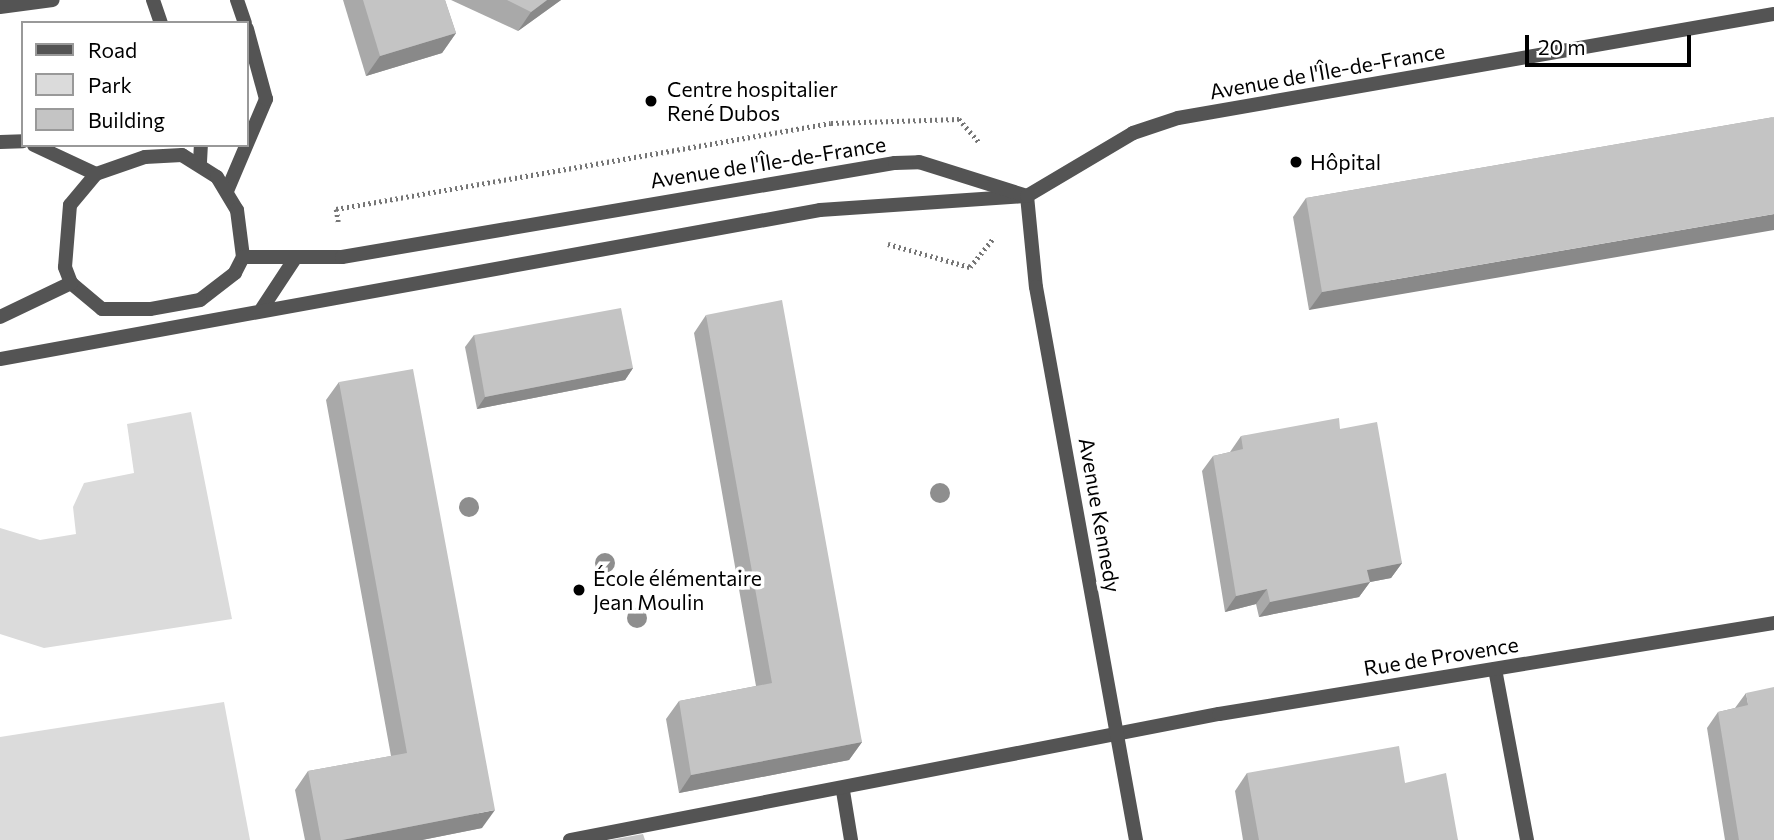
<!DOCTYPE html>
<meta charset="utf-8">
<style>
body{margin:0}
#map{position:relative;width:1774px;height:840px;overflow:hidden;background:#fff;font-family:Commissioner,sans-serif}
div>[style]{position:absolute}
.green>*{inset:0;background:#dbdbdb}
.path>*{height:4.5px;margin-top:-2.25px;transform-origin:0;background:repeating-linear-gradient(90deg,#767676 0 2px,transparent 0 5.5px)}
.service>*{height:14px;margin:-7px;padding:0 7px;transform-origin:7px;border-radius:7px;background:#545454}
.tertiary>*{height:14px;margin:-7px;padding:0 7px;transform-origin:7px;border-radius:7px;background:#545454}
.trees>*{width:20px;height:20px;margin:-10px;border-radius:50%;background:#8e8e8e}
.wall>*{inset:0;background:#a9a9a9}
.shaded-wall>*{inset:0;background:#898989}
.building>*{inset:0;background:#c4c4c4}
.dots>*{width:19px;height:19px;translate:-50% -50%;box-sizing:border-box;border:4px solid #fff;border-radius:50%}
span{translate:-50% -50%;white-space:nowrap;text-align:center;line-height:1.15;-webkit-text-stroke:7px #fff;paint-order:stroke}
.street-label{font-size:21px;color:#000}
.poi-label{font-size:21px;color:#000}
.left{translate:0 -50%;text-align:left}
.legend{position:absolute;left:21px;top:21px;width:228px;height:126px;box-sizing:border-box;background:#fff;border:2px solid #999;margin:0;padding:9px 12px;list-style:none;font-size:21px;color:#000}
.legend li{display:flex;align-items:center;gap:14px;height:35px}
.legend b{width:35px;border:2px solid #999}
.scale{position:absolute;left:1525px;top:35px;width:166px;height:32px;box-sizing:border-box;border:4px solid #000;border-top:0;padding-left:9px;font-size:21px;line-height:24px;white-space:nowrap;color:#000;-webkit-text-stroke:5px #fff;paint-order:stroke}
</style>
<div id="map">
<div class="green">
<i style="clip-path:polygon(191px 412px,232px 619px,44px 648px,0 634px,0 528px,40px 540px,76px 534px,73px 507px,84px 483px,134px 473px,127px 424px)"></i>
<i style="clip-path:polygon(224px 702px,250px 840px,0 840px,0 737px)"></i>
</div>
<div class="path">
<i style="left:338px;top:222px;width:13px;rotate:-99deg"></i>
<i style="left:336px;top:209px;width:502px;rotate:-9.86deg"></i>
<i style="left:831px;top:123px;width:128px;rotate:-1.8deg"></i>
<i style="left:959px;top:119px;width:30px;rotate:49deg"></i>
<i style="left:888px;top:244px;width:85px;rotate:15.7deg"></i>
<i style="left:970px;top:267px;width:38px;rotate:-51deg"></i>
</div>
<div class="service">
<i style="left:153px;top:0;width:24px;rotate:71deg"></i>
<i style="left:237px;top:0;width:24px;rotate:71deg"></i>
<i style="left:0;top:7px;width:53px;rotate:-7.5deg"></i>
<i style="left:0;top:142px;width:23px;rotate:-2deg"></i>
<i style="left:34px;top:145px;width:68px;rotate:25.1deg"></i>
<i style="left:200px;top:162px;width:17px;rotate:-87deg"></i>
<i style="left:227px;top:191px;width:100px;rotate:-67deg"></i>
<i style="left:266px;top:99px;width:73px;rotate:-105.2deg"></i>
<i style="left:261px;top:310px;width:60px;rotate:-56.6deg"></i>
<i style="left:0;top:359px;width:833px;rotate:-10.3deg"></i>
<i style="left:820px;top:210px;width:204px;rotate:-3.9deg"></i>
<i style="left:1495px;top:669px;width:174px;rotate:79.4deg"></i>
<i style="left:843px;top:791px;width:50px;rotate:80.7deg"></i>
<i style="left:570px;top:840px;width:661px;rotate:-10.99deg"></i>
<i style="left:1219px;top:714px;width:562px;rotate:-9.31deg"></i>
</div>
<div class="tertiary">
<i style="left:182px;top:155px;width:41px;rotate:32.2deg"></i>
<i style="left:217px;top:177px;width:39px;rotate:59deg"></i>
<i style="left:237px;top:210px;width:47px;rotate:82.7deg"></i>
<i style="left:243px;top:257px;width:18px;rotate:117deg"></i>
<i style="left:235px;top:273px;width:44px;rotate:142.4deg"></i>
<i style="left:200px;top:300px;width:51px;rotate:169.8deg"></i>
<i style="left:150px;top:309px;width:48px;rotate:180deg"></i>
<i style="left:102px;top:309px;width:40px;rotate:-140deg"></i>
<i style="left:71px;top:283px;width:17px;rotate:-111deg"></i>
<i style="left:65px;top:267px;width:62px;rotate:-85.4deg"></i>
<i style="left:70px;top:205px;width:40px;rotate:-50deg"></i>
<i style="left:96px;top:174px;width:52px;rotate:-19.1deg"></i>
<i style="left:145px;top:157px;width:37px;rotate:-3deg"></i>
<i style="left:1027px;top:196px;width:91px;rotate:84.4deg"></i>
<i style="left:1036px;top:287px;width:562px;rotate:79.75deg"></i>
<i style="left:243px;top:257px;width:99px"></i>
<i style="left:342px;top:257px;width:561px;rotate:-9.65deg"></i>
<i style="left:895px;top:163px;width:24px;rotate:-2deg"></i>
<i style="left:919px;top:162px;width:113px;rotate:17.5deg"></i>
<i style="left:1027px;top:196px;width:123px;rotate:-30.7deg"></i>
<i style="left:1133px;top:133px;width:47px;rotate:-18.4deg"></i>
<i style="left:1178px;top:118px;width:605px;rotate:-9.9deg"></i>
<i style="left:0;top:317px;width:79px;rotate:-25.6deg"></i>
</div>
<div class="trees">
<i style="left:940px;top:493px"></i>
<i style="left:469px;top:507px"></i>
<i style="left:605px;top:563px"></i>
<i style="left:637px;top:618px"></i>
</div>
<div class="wall">
<i style="clip-path:polygon(343px 0,445px 0,456px 33px,442px 53px,366px 76px)"></i>
<i style="clip-path:polygon(451px 0,561px 0,518px 31px)"></i>
<i style="clip-path:polygon(1774px 117px,1309px 310px,1293px 217px,1306px 198px)"></i>
<i style="clip-path:polygon(706px 315px,862px 742px,849px 760px,679px 793px,666px 719px,679px 701px,756px 686px,694px 333px)"></i>
<i style="clip-path:polygon(474px 335px,633px 368px,625px 380px,477px 409px,465px 347px)"></i>
<i style="clip-path:polygon(339px 382px,482px 828px,422px 840px,305px 840px,295px 790px,308px 771px,391px 756px,326px 400px)"></i>
<i style="clip-path:polygon(1340px 429px,1402px 563px,1391px 578px,1370px 582px,1359px 597px,1259px 617px,1256px 604px,1225px 612px,1202px 471px,1213px 456px,1230px 452px,1241px 436px)"></i>
<i style="clip-path:polygon(1746px 693px,1774px 840px,1725px 840px,1707px 728px,1718px 712px,1735px 708px)"></i>
<i style="clip-path:polygon(1247px 773px,1405px 783px,1458px 840px,1243px 840px,1235px 791px)"></i>
</div>
<div class="shaded-wall">
<i style="clip-path:polygon(547px 0,561px 0,518px 31px,531px 12px)"></i>
<i style="clip-path:polygon(456px 33px,442px 53px,366px 76px,380px 56px)"></i>
<i style="clip-path:polygon(1774px 214px,1774px 230px,1309px 310px,1322px 292px)"></i>
<i style="clip-path:polygon(633px 368px,625px 380px,477px 409px,485px 397px)"></i>
<i style="clip-path:polygon(1402px 563px,1391px 578px,1370px 582px,1359px 597px,1259px 617px,1270px 602px,1367px 570px)"></i>
<i style="clip-path:polygon(1267px 589px,1256px 604px,1225px 612px,1236px 596px)"></i>
<i style="clip-path:polygon(862px 742px,849px 760px,679px 793px,691px 775px)"></i>
<i style="clip-path:polygon(495px 810px,482px 828px,422px 840px,342px 840px)"></i>
</div>
<div class="building">
<i style="clip-path:polygon(363px 0,445px 0,456px 33px,380px 56px)"></i>
<i style="clip-path:polygon(507px 0,547px 0,531px 12px)"></i>
<i style="clip-path:polygon(1774px 117px,1774px 214px,1322px 292px,1306px 198px)"></i>
<i style="clip-path:polygon(782px 300px,862px 742px,691px 775px,679px 701px,772px 683px,706px 315px)"></i>
<i style="clip-path:polygon(621px 308px,633px 368px,485px 397px,474px 335px)"></i>
<i style="clip-path:polygon(413px 369px,495px 810px,342px 840px,321px 840px,308px 771px,407px 753px,339px 382px)"></i>
<i style="clip-path:polygon(1339px 418px,1340px 429px,1377px 422px,1402px 563px,1367px 570px,1370px 582px,1270px 602px,1267px 589px,1236px 596px,1213px 456px,1243px 449px,1241px 436px)"></i>
<i style="clip-path:polygon(1774px 687px,1774px 840px,1739px 840px,1718px 712px,1748px 705px,1746px 693px)"></i>
<i style="clip-path:polygon(1399px 746px,1405px 783px,1446px 773px,1458px 840px,1259px 840px,1247px 773px)"></i>
<i style="clip-path:polygon(643px 834px,645px 840px,610px 840px)"></i>
</div>
<div class="dots">
<i style="left:651px;top:101px;background:#000"></i>
<i style="left:1296px;top:162px;background:#000"></i>
<i style="left:579px;top:590px;background:#000"></i>
</div>
<div class="street-label">
<span style="left:1327px;top:71px;rotate:-10deg">Avenue de l'Île-de-France</span>
<span style="left:768px;top:162px;rotate:-9deg">Avenue de l'Île-de-France</span>
<span style="left:1100px;top:515px;rotate:80deg">Avenue Kennedy</span>
<span style="left:1441px;top:656px;rotate:-9deg">Rue de Provence</span>
</div>
<div class="poi-label">
<span class="left" style="left:667px;top:101px">Centre hospitalier<br>René Dubos</span>
<span class="left" style="left:1310px;top:162px">Hôpital</span>
<span class="left" style="left:593px;top:590px">École élémentaire<br>Jean Moulin</span>
</div>
<ul class="legend">
<li><b style="height:9px;background:#545454"></b>Road</li>
<li><b style="height:19px;background:#dbdbdb"></b>Park</li>
<li><b style="height:19px;background:#c4c4c4"></b>Building</li>
</ul>
<div class="scale">20 m</div>
</div>
